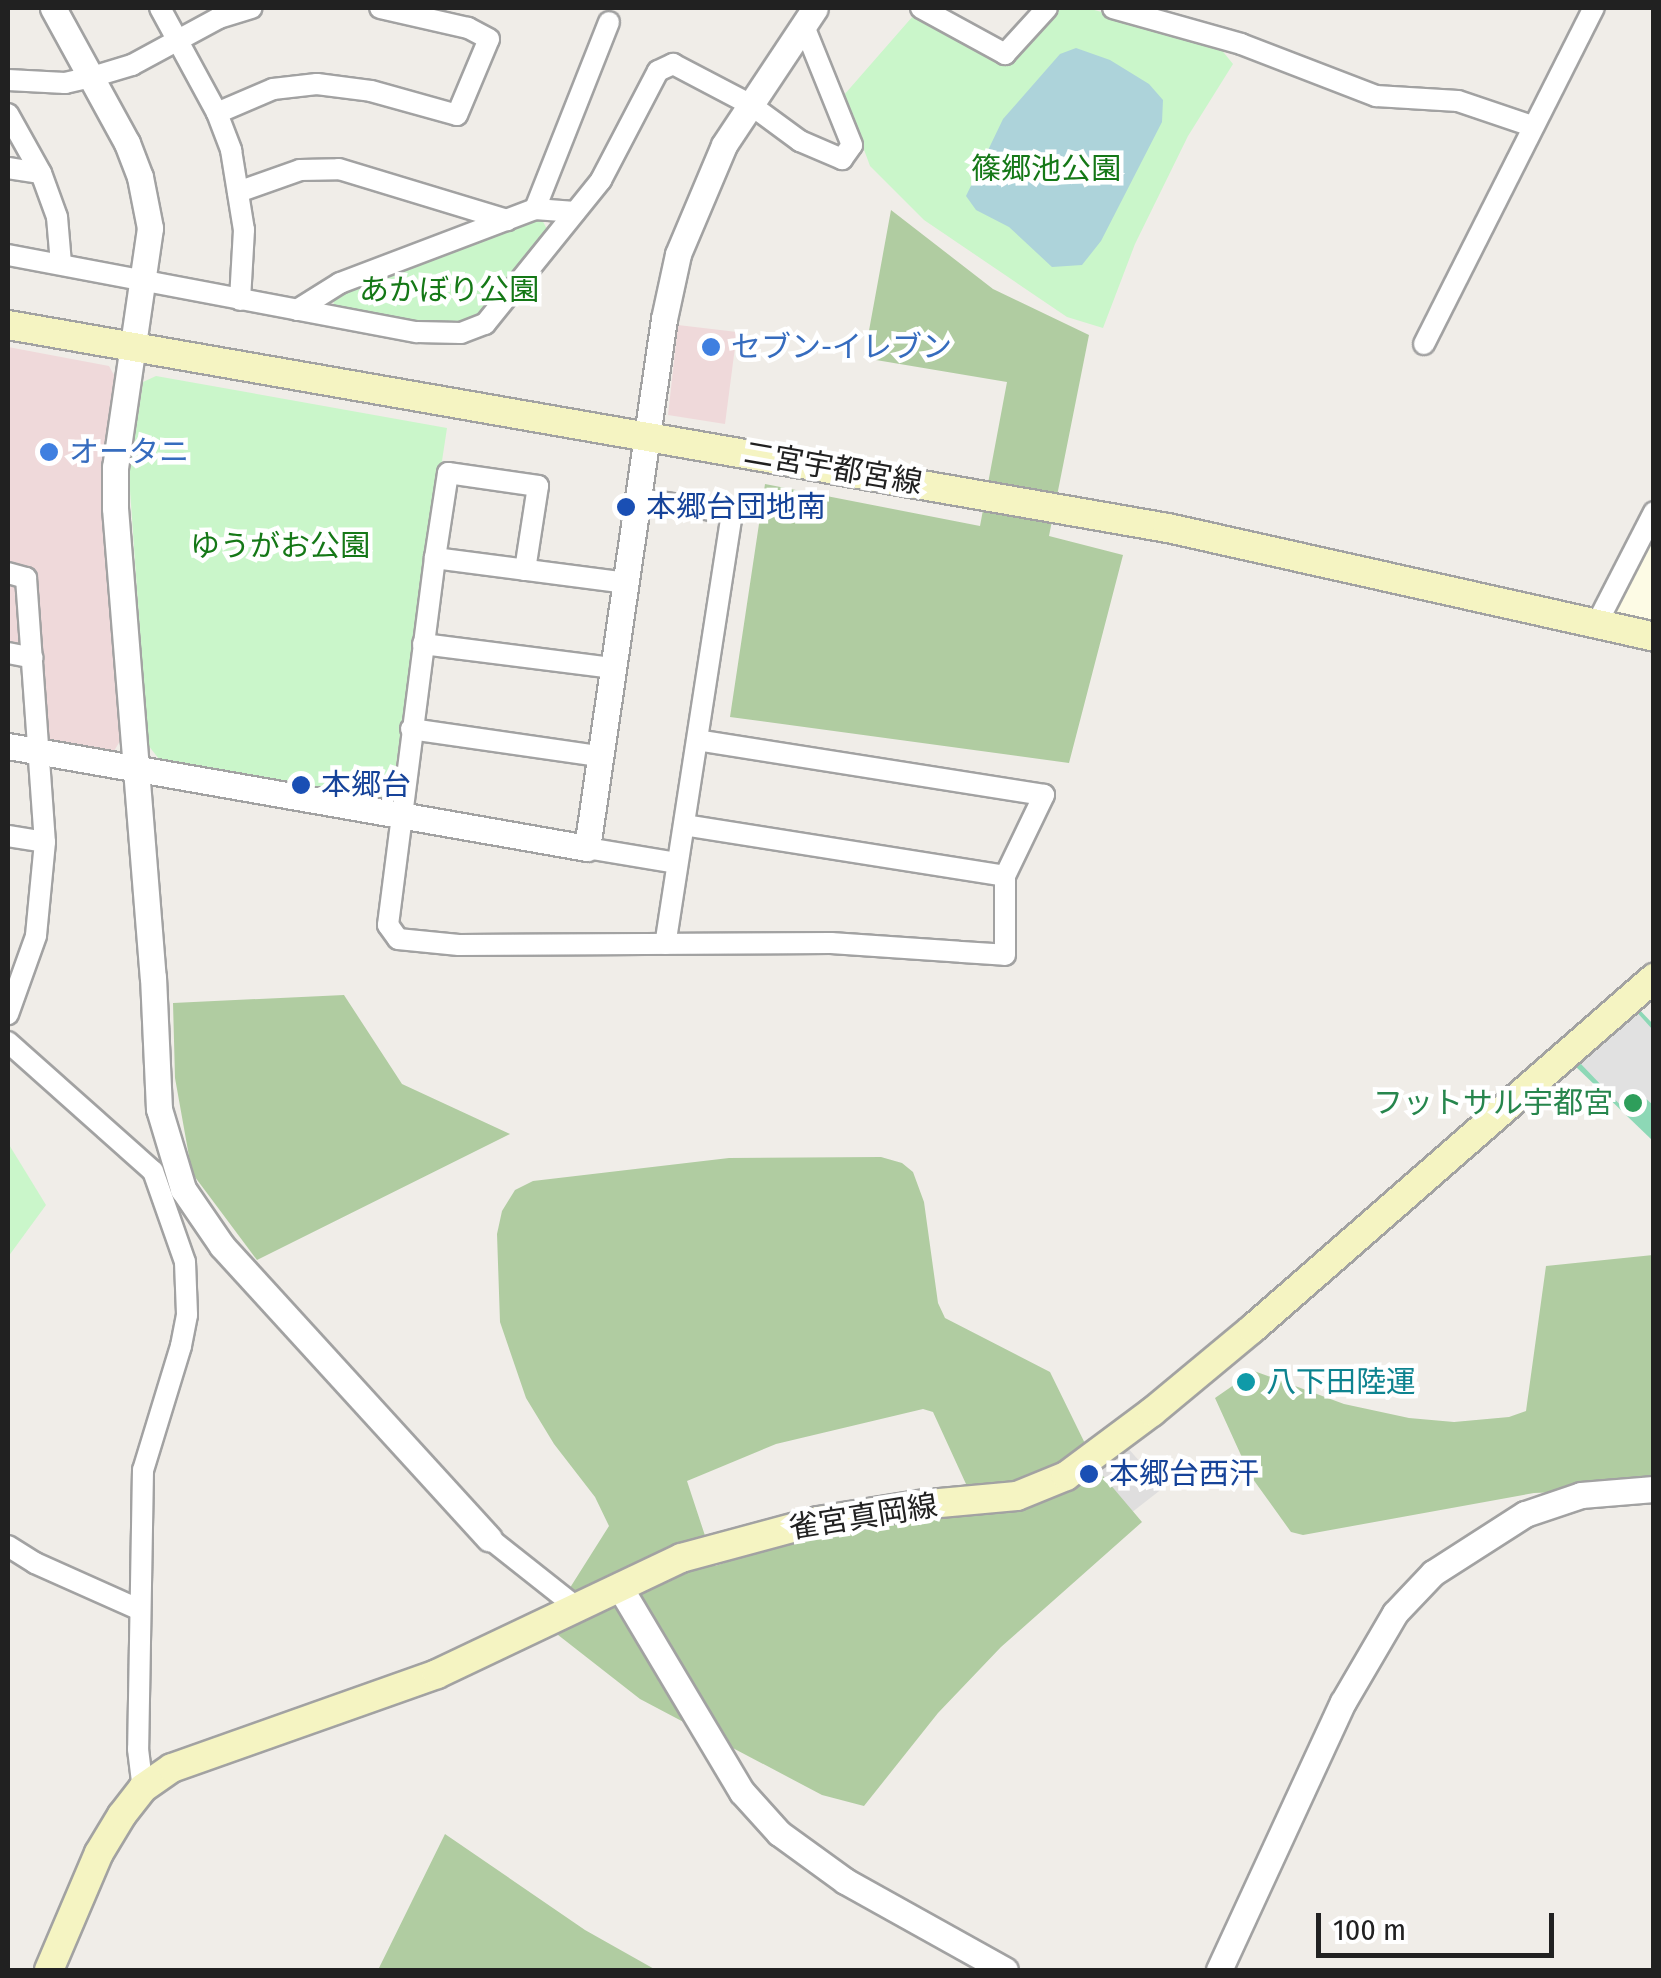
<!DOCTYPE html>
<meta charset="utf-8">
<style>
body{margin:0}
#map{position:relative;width:1661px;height:1978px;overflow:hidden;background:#f0ede8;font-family:"Fira Sans Condensed","Noto Sans JP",sans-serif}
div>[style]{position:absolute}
.residential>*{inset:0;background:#dfdede}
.commercial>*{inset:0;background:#efd9da}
.education>*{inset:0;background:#fdfbe5}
.forest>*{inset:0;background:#b0cca1}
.park>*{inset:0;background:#caf6ca}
.pitch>*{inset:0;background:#8dd8b6}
.parking>*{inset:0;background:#e1e1e1}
.water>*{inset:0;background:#add3da}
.roads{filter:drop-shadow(2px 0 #a2a2a2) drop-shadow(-2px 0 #a2a2a2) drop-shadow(0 2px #a2a2a2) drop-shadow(0 -2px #a2a2a2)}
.minor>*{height:20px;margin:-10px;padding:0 10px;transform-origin:10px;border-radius:10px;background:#fff}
.tertiary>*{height:25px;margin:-12.5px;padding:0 12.5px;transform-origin:12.5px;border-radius:12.5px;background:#fff}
.secondary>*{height:28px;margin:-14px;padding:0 14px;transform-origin:14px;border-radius:14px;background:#f5f4c2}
.dots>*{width:28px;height:28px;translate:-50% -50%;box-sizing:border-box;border:5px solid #fff;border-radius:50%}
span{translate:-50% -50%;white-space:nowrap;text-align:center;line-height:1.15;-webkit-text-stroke:9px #fff;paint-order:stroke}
.park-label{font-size:30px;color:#157817}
.shop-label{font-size:30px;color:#366cbe}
.left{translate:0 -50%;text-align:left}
.street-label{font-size:30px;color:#212121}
.transit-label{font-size:30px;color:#164399}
.leisure-label{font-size:30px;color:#27864d}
.right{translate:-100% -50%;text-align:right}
.culture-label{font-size:30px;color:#0d838f}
.frame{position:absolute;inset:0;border:10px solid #212121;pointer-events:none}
.scale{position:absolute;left:1316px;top:1913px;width:238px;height:45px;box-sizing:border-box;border:5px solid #212121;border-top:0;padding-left:12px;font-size:30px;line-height:35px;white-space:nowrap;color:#212121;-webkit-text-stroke:8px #fff;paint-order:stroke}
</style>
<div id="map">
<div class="residential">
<i style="clip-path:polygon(1127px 1447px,1163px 1488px,1081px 1552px,1074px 1485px)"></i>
</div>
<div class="commercial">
<i style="clip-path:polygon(678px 325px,737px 332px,725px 424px,668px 415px)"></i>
<i style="clip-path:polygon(8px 347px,109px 366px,115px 377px,103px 453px,120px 741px,111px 756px,47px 740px,42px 652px,8px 646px)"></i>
</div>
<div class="education">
<i style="clip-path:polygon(1653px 527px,1653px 625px,1608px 616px)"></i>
</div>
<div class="forest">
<i style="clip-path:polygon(891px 210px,993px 289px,1089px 335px,1049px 536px,1123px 555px,1069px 763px,730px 717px,765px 484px,980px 526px,1007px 382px,864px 358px)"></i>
<i style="clip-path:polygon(344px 995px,402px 1084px,510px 1134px,257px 1260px,192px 1173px,175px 1078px,173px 1003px)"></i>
<i style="clip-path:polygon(evenodd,881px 1157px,902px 1163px,913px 1172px,924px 1202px,938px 1303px,945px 1318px,1050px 1372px,1098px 1470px,1142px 1522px,1001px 1647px,938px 1713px,864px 1806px,822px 1795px,640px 1699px,553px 1631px,549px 1621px,609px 1526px,595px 1497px,554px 1444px,526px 1398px,500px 1322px,497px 1234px,502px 1211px,515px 1190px,533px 1181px,729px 1158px,881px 1157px,923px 1409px,933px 1412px,966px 1484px,715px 1566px,687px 1481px,776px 1444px,923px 1409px)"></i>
<i style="clip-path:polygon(1653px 1255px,1653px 1488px,1534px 1493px,1303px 1535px,1291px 1532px,1250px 1475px,1215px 1398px,1254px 1371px,1344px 1404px,1409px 1418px,1454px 1422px,1509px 1417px,1526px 1411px,1546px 1266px)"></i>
<i style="clip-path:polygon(445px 1834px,585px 1930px,656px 1970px,378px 1970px)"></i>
</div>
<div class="park">
<i style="clip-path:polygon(1057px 8px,1087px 8px,1216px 43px,1233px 64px,1188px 136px,1135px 244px,1103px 328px,1067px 317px,924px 220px,870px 166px,844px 95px,913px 16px,1010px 63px)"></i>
<i style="clip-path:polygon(540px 216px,548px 231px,484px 311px,464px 326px,439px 327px,334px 309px,333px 296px)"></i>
<i style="clip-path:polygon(156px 376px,447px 428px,392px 791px,378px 798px,159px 759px,148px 745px,129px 476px,143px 382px)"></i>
<i style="clip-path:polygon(8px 1143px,46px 1205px,8px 1257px)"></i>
</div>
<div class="pitch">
<i style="clip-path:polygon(1637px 1007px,1653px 1024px,1653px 1141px,1573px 1064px)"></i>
</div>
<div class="parking">
<i style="clip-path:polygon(1634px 1009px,1653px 1030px,1653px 1105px,1644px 1097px,1628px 1113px,1580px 1063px)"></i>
</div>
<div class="water">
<i style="clip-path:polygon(1076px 48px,1110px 60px,1149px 84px,1163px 100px,1162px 122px,1101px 241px,1082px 265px,1052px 267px,1009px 227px,976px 210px,966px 196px,1003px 119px,1060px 54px)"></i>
</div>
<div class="roads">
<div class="minor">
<i style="left:160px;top:8px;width:119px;rotate:61.5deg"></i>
<i style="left:217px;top:113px;width:40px;rotate:69deg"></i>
<i style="left:231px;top:150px;width:81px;rotate:80.8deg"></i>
<i style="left:244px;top:230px;width:70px;rotate:93.3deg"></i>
<i style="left:921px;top:8px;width:96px;rotate:28.7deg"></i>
<i style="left:1005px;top:54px;width:62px;rotate:-47.6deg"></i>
<i style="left:1113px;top:8px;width:133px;rotate:15.7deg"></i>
<i style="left:1241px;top:44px;width:145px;rotate:21.1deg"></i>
<i style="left:1376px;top:96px;width:82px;rotate:3.5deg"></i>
<i style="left:1458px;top:101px;width:78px;rotate:18.7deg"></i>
<i style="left:8px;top:80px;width:57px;rotate:3deg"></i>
<i style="left:65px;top:83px;width:28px;rotate:-13deg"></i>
<i style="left:92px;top:77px;width:42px;rotate:-16.7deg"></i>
<i style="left:132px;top:65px;width:99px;rotate:-28.4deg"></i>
<i style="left:219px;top:18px;width:34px;rotate:-17deg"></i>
<i style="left:217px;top:113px;width:61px;rotate:-23.2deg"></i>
<i style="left:273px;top:89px;width:44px;rotate:-6.5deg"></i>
<i style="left:317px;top:84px;width:54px;rotate:7.4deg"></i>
<i style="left:371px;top:91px;width:89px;rotate:15.6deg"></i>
<i style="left:457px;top:115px;width:82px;rotate:-67.2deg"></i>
<i style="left:489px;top:39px;width:24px;rotate:-152deg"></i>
<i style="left:468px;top:28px;width:90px;rotate:-167.2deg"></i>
<i style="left:8px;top:114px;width:68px;rotate:60.8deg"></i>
<i style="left:41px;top:173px;width:47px;rotate:70deg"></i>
<i style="left:57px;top:217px;width:47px;rotate:85.1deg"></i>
<i style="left:8px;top:168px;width:33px;rotate:9deg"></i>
<i style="left:238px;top:192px;width:66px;rotate:-19.5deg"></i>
<i style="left:300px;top:170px;width:39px;rotate:-1deg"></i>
<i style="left:339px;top:169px;width:176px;rotate:16.9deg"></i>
<i style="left:535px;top:209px;width:201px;rotate:-68.4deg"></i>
<i style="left:8px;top:255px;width:416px;rotate:10.7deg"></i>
<i style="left:417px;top:332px;width:44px;rotate:1.3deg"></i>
<i style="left:461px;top:333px;width:26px;rotate:-21deg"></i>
<i style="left:485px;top:324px;width:185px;rotate:-51.1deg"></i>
<i style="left:601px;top:180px;width:123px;rotate:-62.4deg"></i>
<i style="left:658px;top:71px;width:17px;rotate:-25deg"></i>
<i style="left:673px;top:64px;width:88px;rotate:27.7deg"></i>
<i style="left:751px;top:105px;width:61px;rotate:36.3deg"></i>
<i style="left:800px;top:141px;width:46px;rotate:23.2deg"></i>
<i style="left:842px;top:159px;width:17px;rotate:-54deg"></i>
<i style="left:852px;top:145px;width:128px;rotate:-112deg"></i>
<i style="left:297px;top:310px;width:51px;rotate:-32.1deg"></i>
<i style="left:340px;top:283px;width:209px;rotate:-20.8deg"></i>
<i style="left:535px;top:209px;width:40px;rotate:4.3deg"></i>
<i style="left:1424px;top:344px;width:377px;rotate:-63.2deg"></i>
<i style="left:640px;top:499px;width:93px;rotate:8.7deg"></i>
<i style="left:732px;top:513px;width:436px;rotate:98.8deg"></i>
<i style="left:435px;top:558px;width:86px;rotate:-81.3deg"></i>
<i style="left:448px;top:473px;width:91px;rotate:8.2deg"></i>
<i style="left:538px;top:486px;width:85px;rotate:98.8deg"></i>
<i style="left:8px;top:573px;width:19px;rotate:16deg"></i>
<i style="left:26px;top:578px;width:265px;rotate:85.9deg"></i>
<i style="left:45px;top:842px;width:94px;rotate:95.5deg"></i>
<i style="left:36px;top:936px;width:83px;rotate:109.7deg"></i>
<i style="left:627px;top:583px;width:194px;rotate:-172.6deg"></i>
<i style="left:435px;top:558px;width:370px;rotate:97.3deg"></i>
<i style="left:388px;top:925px;width:17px;rotate:54deg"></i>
<i style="left:398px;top:939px;width:61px;rotate:5.6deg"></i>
<i style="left:459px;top:945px;width:372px;rotate:-0.3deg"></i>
<i style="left:831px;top:943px;width:174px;rotate:3.9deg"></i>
<i style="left:1005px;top:955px;width:79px;rotate:-90deg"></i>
<i style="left:1005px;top:876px;width:90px;rotate:-64.3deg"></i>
<i style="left:1044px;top:795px;width:351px;rotate:-171deg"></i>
<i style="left:1596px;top:625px;width:127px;rotate:-62.8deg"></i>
<i style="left:423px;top:644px;width:192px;rotate:7.2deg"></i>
<i style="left:8px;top:653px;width:25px;rotate:11deg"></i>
<i style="left:411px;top:729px;width:190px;rotate:8.2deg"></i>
<i style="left:684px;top:825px;width:325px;rotate:9deg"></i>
<i style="left:8px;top:836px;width:37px;rotate:9deg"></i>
<i style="left:587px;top:848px;width:91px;rotate:9.5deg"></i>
<i style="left:8px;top:1042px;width:194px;rotate:41.7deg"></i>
<i style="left:153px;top:1171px;width:96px;rotate:70.6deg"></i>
<i style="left:185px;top:1262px;width:53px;rotate:87.8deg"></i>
<i style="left:187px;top:1315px;width:32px;rotate:101deg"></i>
<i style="left:181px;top:1346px;width:130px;rotate:107deg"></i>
<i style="left:143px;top:1470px;width:279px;rotate:91deg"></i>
<i style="left:138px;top:1749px;width:39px;rotate:83deg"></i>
<i style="left:489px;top:1538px;width:111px;rotate:38.4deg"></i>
<i style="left:8px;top:1546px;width:32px;rotate:32deg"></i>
<i style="left:35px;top:1563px;width:115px;rotate:24.1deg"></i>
</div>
<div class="tertiary">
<i style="left:53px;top:8px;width:154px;rotate:61.3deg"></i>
<i style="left:127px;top:143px;width:36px;rotate:69deg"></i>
<i style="left:140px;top:177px;width:52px;rotate:78.9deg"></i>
<i style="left:150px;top:228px;width:242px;rotate:98.3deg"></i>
<i style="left:115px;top:467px;width:41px;rotate:90deg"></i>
<i style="left:115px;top:508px;width:471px;rotate:85.4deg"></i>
<i style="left:153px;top:977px;width:132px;rotate:87.4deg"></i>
<i style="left:159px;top:1109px;width:84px;rotate:73.3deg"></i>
<i style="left:183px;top:1189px;width:69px;rotate:55.6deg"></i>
<i style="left:222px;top:1246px;width:396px;rotate:47.6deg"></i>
<i style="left:8px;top:746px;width:588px;rotate:9.99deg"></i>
<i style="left:587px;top:848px;width:535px;rotate:-81.72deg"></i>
<i style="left:664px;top:319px;width:66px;rotate:-77.8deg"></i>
<i style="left:678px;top:254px;width:118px;rotate:-67.1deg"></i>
<i style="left:724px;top:145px;width:164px;rotate:-56.4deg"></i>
<i style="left:619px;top:1586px;width:240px;rotate:59.2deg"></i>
<i style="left:742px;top:1792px;width:55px;rotate:47.9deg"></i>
<i style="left:779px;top:1833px;width:82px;rotate:36deg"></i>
<i style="left:845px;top:1881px;width:183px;rotate:29.1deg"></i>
<i style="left:1219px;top:1970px;width:295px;rotate:-65.2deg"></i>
<i style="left:1343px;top:1702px;width:103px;rotate:-59.7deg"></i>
<i style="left:1395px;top:1613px;width:55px;rotate:-46.5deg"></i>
<i style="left:1433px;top:1573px;width:109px;rotate:-32.7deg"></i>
<i style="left:1525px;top:1514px;width:59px;rotate:-18.7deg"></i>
<i style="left:1581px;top:1495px;width:73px;rotate:-4.7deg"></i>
</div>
<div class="secondary">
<i style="left:8px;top:325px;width:1178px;rotate:9.93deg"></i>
<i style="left:1168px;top:528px;width:498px;rotate:12.6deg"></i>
<i style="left:49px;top:1970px;width:127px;rotate:-66.9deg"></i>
<i style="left:99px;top:1853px;width:44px;rotate:-58.8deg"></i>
<i style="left:122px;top:1815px;width:34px;rotate:-52deg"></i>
<i style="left:143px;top:1788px;width:35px;rotate:-35deg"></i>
<i style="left:172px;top:1768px;width:281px;rotate:-19.5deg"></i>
<i style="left:437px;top:1674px;width:270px;rotate:-25.4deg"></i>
<i style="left:681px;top:1558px;width:142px;rotate:-15.1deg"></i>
<i style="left:818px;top:1521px;width:101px;rotate:-9.1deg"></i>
<i style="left:918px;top:1505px;width:99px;rotate:-5.2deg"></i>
<i style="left:1017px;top:1496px;width:53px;rotate:-22.2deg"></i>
<i style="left:1066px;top:1476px;width:107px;rotate:-36.7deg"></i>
<i style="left:1152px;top:1412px;width:130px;rotate:-39.7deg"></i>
<i style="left:1252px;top:1329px;width:534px;rotate:-41.13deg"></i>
</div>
</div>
<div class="dots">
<i style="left:711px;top:347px;background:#3f7fe0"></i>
<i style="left:49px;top:452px;background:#3f7fe0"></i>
<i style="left:626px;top:507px;background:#1a4fb4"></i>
<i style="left:301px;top:785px;background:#1a4fb4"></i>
<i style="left:1633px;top:1103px;background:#2e9e5b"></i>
<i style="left:1246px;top:1382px;background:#0f9aa8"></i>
<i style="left:1089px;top:1474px;background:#1a4fb4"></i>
</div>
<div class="park-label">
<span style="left:1046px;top:169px">篠郷池公園</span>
<span style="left:449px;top:290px">あかぼり公園</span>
<span style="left:280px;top:546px">ゆうがお公園</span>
</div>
<div class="shop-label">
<span class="left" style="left:731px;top:347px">セブン-イレブン</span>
<span class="left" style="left:69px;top:452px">オータニ</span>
</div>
<div class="street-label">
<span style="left:833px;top:468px;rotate:10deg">二宮宇都宮線</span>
<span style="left:863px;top:1517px;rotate:-9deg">雀宮真岡線</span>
</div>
<div class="transit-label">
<span class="left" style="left:646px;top:507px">本郷台団地南</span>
<span class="left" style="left:321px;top:785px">本郷台</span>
<span class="left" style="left:1109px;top:1474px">本郷台西汗</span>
</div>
<div class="leisure-label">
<span class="right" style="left:1613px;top:1103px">フットサル宇都宮</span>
</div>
<div class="culture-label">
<span class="left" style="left:1266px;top:1382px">八下田陸運</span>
</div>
<div class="frame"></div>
<div class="scale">100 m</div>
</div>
